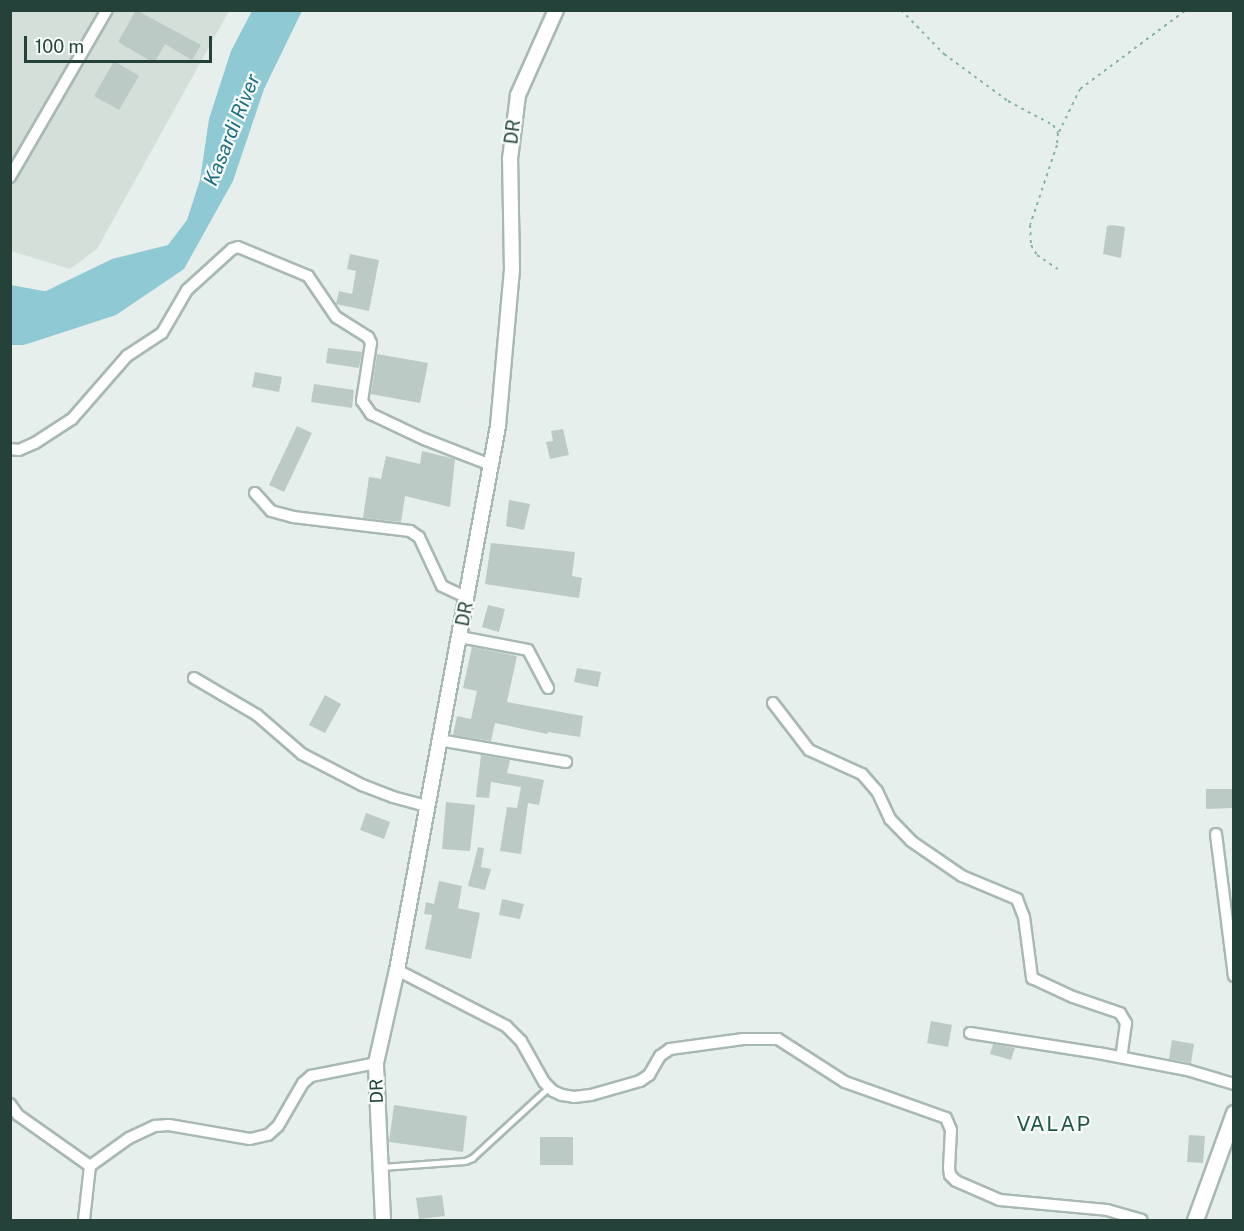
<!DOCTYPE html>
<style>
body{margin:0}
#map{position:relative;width:1244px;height:1231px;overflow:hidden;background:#e6efeb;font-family:"Public Sans",sans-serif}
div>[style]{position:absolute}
.built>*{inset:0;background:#d4dfda}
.water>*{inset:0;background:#8ec9d4}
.river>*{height:22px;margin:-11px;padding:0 11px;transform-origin:11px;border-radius:11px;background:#8ec9d4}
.building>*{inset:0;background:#bbcac4}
.path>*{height:2px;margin-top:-1px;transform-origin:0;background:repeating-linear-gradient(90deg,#86b3a5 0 3px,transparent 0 7.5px)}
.roads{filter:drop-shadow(2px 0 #a8b8b2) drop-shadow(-2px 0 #a8b8b2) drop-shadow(0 2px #a8b8b2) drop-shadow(0 -2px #a8b8b2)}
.service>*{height:5px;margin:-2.5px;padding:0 2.5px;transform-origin:2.5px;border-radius:2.5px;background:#fff}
.minor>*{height:10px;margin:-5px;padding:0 5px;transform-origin:5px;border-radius:5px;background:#fff}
.tertiary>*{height:14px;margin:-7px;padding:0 7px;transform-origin:7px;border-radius:7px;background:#fff}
.secondary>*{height:15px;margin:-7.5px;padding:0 7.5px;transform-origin:7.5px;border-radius:7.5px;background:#fff}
span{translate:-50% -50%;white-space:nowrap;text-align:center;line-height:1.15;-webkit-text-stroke:4.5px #f7fbf9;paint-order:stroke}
.street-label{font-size:18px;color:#24423a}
.water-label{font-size:20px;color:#1c6f80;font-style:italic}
.quarter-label{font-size:21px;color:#1f5548;letter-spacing:1.5px}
.frame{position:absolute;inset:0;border:12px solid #24423a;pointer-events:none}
.scale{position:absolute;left:24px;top:36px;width:188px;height:27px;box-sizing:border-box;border:3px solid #24423a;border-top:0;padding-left:8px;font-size:18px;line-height:21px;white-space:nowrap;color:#24423a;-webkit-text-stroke:4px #f7fbf9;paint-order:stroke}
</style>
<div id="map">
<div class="built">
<i style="clip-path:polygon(10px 11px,229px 11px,97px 249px,70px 269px,11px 251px)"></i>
</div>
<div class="water">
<i style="clip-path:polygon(252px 11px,302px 11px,264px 89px,233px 181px,184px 269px,116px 315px,24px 345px,11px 345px,11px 306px,24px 304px,46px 291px,112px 259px,168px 245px,187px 220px,200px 180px,209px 119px,231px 51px)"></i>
</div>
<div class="river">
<i style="left:10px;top:296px;width:45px;rotate:10.3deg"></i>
<i style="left:54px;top:304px;width:8px;rotate:-23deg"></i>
</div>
<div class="building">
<i style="clip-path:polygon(136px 10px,201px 45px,192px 60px,165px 44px,154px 63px,118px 42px)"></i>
<i style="clip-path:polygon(114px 61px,139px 76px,119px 110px,94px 96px)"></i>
<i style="clip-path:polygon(1112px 225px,1125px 227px,1121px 258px,1103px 254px,1107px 226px)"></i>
<i style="clip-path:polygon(350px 254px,379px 260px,369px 311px,336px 304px,339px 291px,352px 294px,356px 271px,347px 269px)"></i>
<i style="clip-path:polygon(328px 348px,362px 352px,359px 368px,326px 363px)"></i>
<i style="clip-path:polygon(377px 354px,428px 363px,420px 403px,371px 394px)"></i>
<i style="clip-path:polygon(255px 372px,282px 377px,279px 392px,252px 387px)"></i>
<i style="clip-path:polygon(314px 384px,354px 390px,352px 408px,311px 402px)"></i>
<i style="clip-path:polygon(297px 426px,312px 433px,284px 492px,269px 485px)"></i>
<i style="clip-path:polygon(563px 429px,569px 455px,550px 459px,546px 442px,553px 441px,551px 431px)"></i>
<i style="clip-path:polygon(422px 451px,455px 459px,450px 507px,405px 496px,401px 522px,363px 518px,369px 477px,381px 479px,386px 456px,420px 464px)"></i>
<i style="clip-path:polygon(509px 500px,530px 504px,524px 530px,506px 526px)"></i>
<i style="clip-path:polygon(491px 543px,575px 552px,572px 576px,582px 578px,579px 598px,485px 584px)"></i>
<i style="clip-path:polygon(488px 605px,505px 609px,499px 632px,482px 627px)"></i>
<i style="clip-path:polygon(472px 647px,517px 656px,507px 702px,583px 716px,580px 737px,548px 732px,547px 734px,495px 723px,491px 741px,453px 735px,457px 716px,471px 719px,477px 691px,463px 688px)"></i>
<i style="clip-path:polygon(577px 668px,601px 672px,598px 687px,574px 682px)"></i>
<i style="clip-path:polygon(325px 695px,341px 704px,325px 733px,309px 725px)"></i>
<i style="clip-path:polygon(481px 755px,510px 760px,507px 773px,544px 780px,539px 805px,528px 803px,521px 854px,500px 851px,507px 807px,517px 808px,521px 787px,491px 782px,489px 798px,476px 797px)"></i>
<i style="clip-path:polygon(1206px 789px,1233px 789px,1233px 808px,1206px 809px)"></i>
<i style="clip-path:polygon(446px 802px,475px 805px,470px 851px,442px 849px)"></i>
<i style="clip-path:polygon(366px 813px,390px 822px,384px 839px,360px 830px)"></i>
<i style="clip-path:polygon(478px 847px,484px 848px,481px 867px,491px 869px,485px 890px,468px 886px)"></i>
<i style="clip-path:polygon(439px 881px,462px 886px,458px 908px,480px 913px,471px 959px,425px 949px,432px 915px,424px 914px,426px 902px,434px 904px)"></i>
<i style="clip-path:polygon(502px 899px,524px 904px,520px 919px,499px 915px)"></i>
<i style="clip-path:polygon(931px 1021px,952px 1025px,948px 1047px,927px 1043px)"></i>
<i style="clip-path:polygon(1172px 1040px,1194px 1044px,1191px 1063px,1169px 1059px)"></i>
<i style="clip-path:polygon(993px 1044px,1015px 1048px,1011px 1060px,990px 1054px)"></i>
<i style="clip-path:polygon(394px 1105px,467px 1116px,463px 1152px,389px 1142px)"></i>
<i style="clip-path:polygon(1189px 1135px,1205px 1136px,1203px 1163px,1187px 1162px)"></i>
<i style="clip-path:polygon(540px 1137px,573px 1137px,573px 1165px,540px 1165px)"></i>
<i style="clip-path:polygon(442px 1195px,445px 1216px,419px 1219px,416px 1198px)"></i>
</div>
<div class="path">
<i style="left:901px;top:10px;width:62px;rotate:45.7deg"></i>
<i style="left:944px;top:54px;width:79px;rotate:36.3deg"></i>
<i style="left:1008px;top:101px;width:51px;rotate:28.1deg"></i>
<i style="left:1053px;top:125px;width:9px;rotate:58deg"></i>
<i style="left:1058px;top:133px;width:12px;rotate:95deg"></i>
<i style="left:1057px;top:145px;width:84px;rotate:108.6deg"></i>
<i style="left:1030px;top:225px;width:20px;rotate:87deg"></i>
<i style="left:1031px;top:245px;width:12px;rotate:59deg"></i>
<i style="left:1037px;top:255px;width:25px;rotate:34deg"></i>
<i style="left:1059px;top:132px;width:48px;rotate:-64deg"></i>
<i style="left:1080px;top:89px;width:132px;rotate:-36.7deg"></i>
</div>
<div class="roads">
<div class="service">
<i style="left:382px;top:1167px;width:83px;rotate:-4.1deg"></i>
<i style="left:465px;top:1161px;width:8px;rotate:-23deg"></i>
<i style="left:472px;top:1158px;width:105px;rotate:-42.7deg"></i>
</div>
<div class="minor">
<i style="left:10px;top:177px;width:193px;rotate:-59.9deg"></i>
<i style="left:10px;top:449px;width:9px;rotate:6deg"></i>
<i style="left:19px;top:450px;width:17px;rotate:-24deg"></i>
<i style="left:35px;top:443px;width:44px;rotate:-33deg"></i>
<i style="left:72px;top:419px;width:84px;rotate:-48.9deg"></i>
<i style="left:127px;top:356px;width:42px;rotate:-33.3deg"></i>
<i style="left:162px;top:333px;width:50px;rotate:-59.8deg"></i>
<i style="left:187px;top:290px;width:61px;rotate:-42.3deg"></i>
<i style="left:232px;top:249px;width:6px;rotate:-18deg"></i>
<i style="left:238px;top:247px;width:76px;rotate:22.5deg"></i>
<i style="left:308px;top:276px;width:50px;rotate:55.7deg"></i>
<i style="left:336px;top:317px;width:38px;rotate:32deg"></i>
<i style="left:368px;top:337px;width:7px;rotate:63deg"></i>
<i style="left:371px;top:343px;width:59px;rotate:98.8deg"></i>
<i style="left:362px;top:401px;width:16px;rotate:55deg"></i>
<i style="left:371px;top:414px;width:59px;rotate:25.3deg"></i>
<i style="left:424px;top:439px;width:72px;rotate:21.2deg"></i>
<i style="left:255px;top:493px;width:24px;rotate:48deg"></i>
<i style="left:271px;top:511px;width:23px;rotate:15deg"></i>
<i style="left:293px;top:517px;width:118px;rotate:6.8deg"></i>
<i style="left:410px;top:531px;width:11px;rotate:34deg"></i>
<i style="left:419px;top:537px;width:54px;rotate:64.9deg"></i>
<i style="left:442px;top:586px;width:29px;rotate:25deg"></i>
<i style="left:460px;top:637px;width:69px;rotate:10.8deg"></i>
<i style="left:528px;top:650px;width:43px;rotate:62.2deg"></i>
<i style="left:194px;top:678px;width:73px;rotate:30.4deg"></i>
<i style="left:257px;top:715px;width:60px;rotate:40.9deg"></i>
<i style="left:302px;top:754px;width:68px;rotate:27.3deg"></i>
<i style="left:362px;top:785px;width:33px;rotate:21deg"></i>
<i style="left:393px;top:797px;width:34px;rotate:15deg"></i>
<i style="left:773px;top:703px;width:59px;rotate:52.5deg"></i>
<i style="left:809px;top:750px;width:58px;rotate:24.4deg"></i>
<i style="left:862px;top:774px;width:23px;rotate:49deg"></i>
<i style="left:877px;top:791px;width:31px;rotate:65deg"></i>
<i style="left:890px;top:819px;width:30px;rotate:46deg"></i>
<i style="left:911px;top:841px;width:62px;rotate:34.5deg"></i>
<i style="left:962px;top:876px;width:60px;rotate:22.7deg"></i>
<i style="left:1017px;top:899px;width:19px;rotate:69deg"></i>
<i style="left:1024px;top:917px;width:62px;rotate:82.5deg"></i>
<i style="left:1032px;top:978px;width:45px;rotate:24.9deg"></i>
<i style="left:1073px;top:997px;width:50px;rotate:18.8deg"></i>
<i style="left:1120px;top:1013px;width:12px;rotate:59deg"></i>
<i style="left:1126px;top:1023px;width:34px;rotate:98deg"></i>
<i style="left:439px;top:740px;width:129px;rotate:9.8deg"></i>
<i style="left:1216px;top:834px;width:143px;rotate:82.8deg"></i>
<i style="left:397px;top:970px;width:123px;rotate:27.2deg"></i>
<i style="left:506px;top:1026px;width:21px;rotate:45deg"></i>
<i style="left:521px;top:1041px;width:47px;rotate:60.7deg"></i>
<i style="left:544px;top:1082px;width:13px;rotate:45deg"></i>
<i style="left:553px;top:1091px;width:10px;rotate:24deg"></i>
<i style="left:562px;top:1095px;width:12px;rotate:9deg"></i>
<i style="left:574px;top:1097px;width:17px;rotate:-7deg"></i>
<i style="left:591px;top:1095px;width:51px;rotate:-15.9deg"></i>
<i style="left:640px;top:1081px;width:11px;rotate:-34deg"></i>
<i style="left:649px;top:1075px;width:22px;rotate:-60deg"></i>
<i style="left:660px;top:1056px;width:12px;rotate:-35deg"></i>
<i style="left:670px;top:1049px;width:74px;rotate:-7.8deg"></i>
<i style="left:743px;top:1039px;width:35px"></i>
<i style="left:778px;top:1039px;width:80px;rotate:32.7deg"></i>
<i style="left:845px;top:1082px;width:107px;rotate:19.6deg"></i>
<i style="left:946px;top:1118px;width:13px;rotate:67deg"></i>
<i style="left:951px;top:1130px;width:38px;rotate:93deg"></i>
<i style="left:949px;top:1168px;width:7px;rotate:82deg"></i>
<i style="left:950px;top:1175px;width:8px;rotate:45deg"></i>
<i style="left:956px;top:1181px;width:48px;rotate:23.4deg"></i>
<i style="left:1000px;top:1200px;width:107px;rotate:5.3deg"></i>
<i style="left:1107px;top:1210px;width:36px;rotate:16deg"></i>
<i style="left:970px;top:1033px;width:130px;rotate:8.9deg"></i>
<i style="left:1098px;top:1053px;width:91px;rotate:10.8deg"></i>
<i style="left:1187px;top:1070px;width:49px;rotate:16.6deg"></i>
<i style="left:10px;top:1104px;width:14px;rotate:54deg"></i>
<i style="left:18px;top:1115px;width:88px;rotate:35.3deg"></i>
<i style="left:84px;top:1220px;width:54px;rotate:-83.7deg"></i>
<i style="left:90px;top:1166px;width:48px;rotate:-35.7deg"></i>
<i style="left:129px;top:1138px;width:29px;rotate:-25deg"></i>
<i style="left:155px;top:1126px;width:14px;rotate:-4deg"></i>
<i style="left:169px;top:1125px;width:82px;rotate:9.8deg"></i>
<i style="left:250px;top:1139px;width:18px;rotate:-13deg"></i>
<i style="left:268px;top:1135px;width:13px;rotate:-42deg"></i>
<i style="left:278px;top:1126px;width:50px;rotate:-59.8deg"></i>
<i style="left:303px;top:1083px;width:11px;rotate:-41deg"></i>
<i style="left:311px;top:1076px;width:66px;rotate:-11.3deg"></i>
</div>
<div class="tertiary">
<i style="left:383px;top:1220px;width:157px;rotate:-92.6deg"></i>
<i style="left:376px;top:1063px;width:95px;rotate:-77.3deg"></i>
<i style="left:397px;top:970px;width:553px;rotate:-79.48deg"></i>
<i style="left:498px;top:426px;width:157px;rotate:-84.9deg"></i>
<i style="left:512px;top:270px;width:111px;rotate:-91deg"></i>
<i style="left:510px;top:159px;width:64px;rotate:-82.9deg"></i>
<i style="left:518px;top:95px;width:93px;rotate:-65.9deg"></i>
</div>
<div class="secondary">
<i style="left:1195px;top:1220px;width:114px;rotate:-70deg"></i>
</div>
</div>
<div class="street-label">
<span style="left:513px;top:132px;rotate:-83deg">DR</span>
<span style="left:465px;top:614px;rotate:-79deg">DR</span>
<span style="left:377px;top:1091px;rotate:-92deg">DR</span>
</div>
<div class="water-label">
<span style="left:232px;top:130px;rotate:-68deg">Kasardi River</span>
</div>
<div class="quarter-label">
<span style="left:1054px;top:1124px">VALAP</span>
</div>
<div class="frame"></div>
<div class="scale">100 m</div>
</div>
